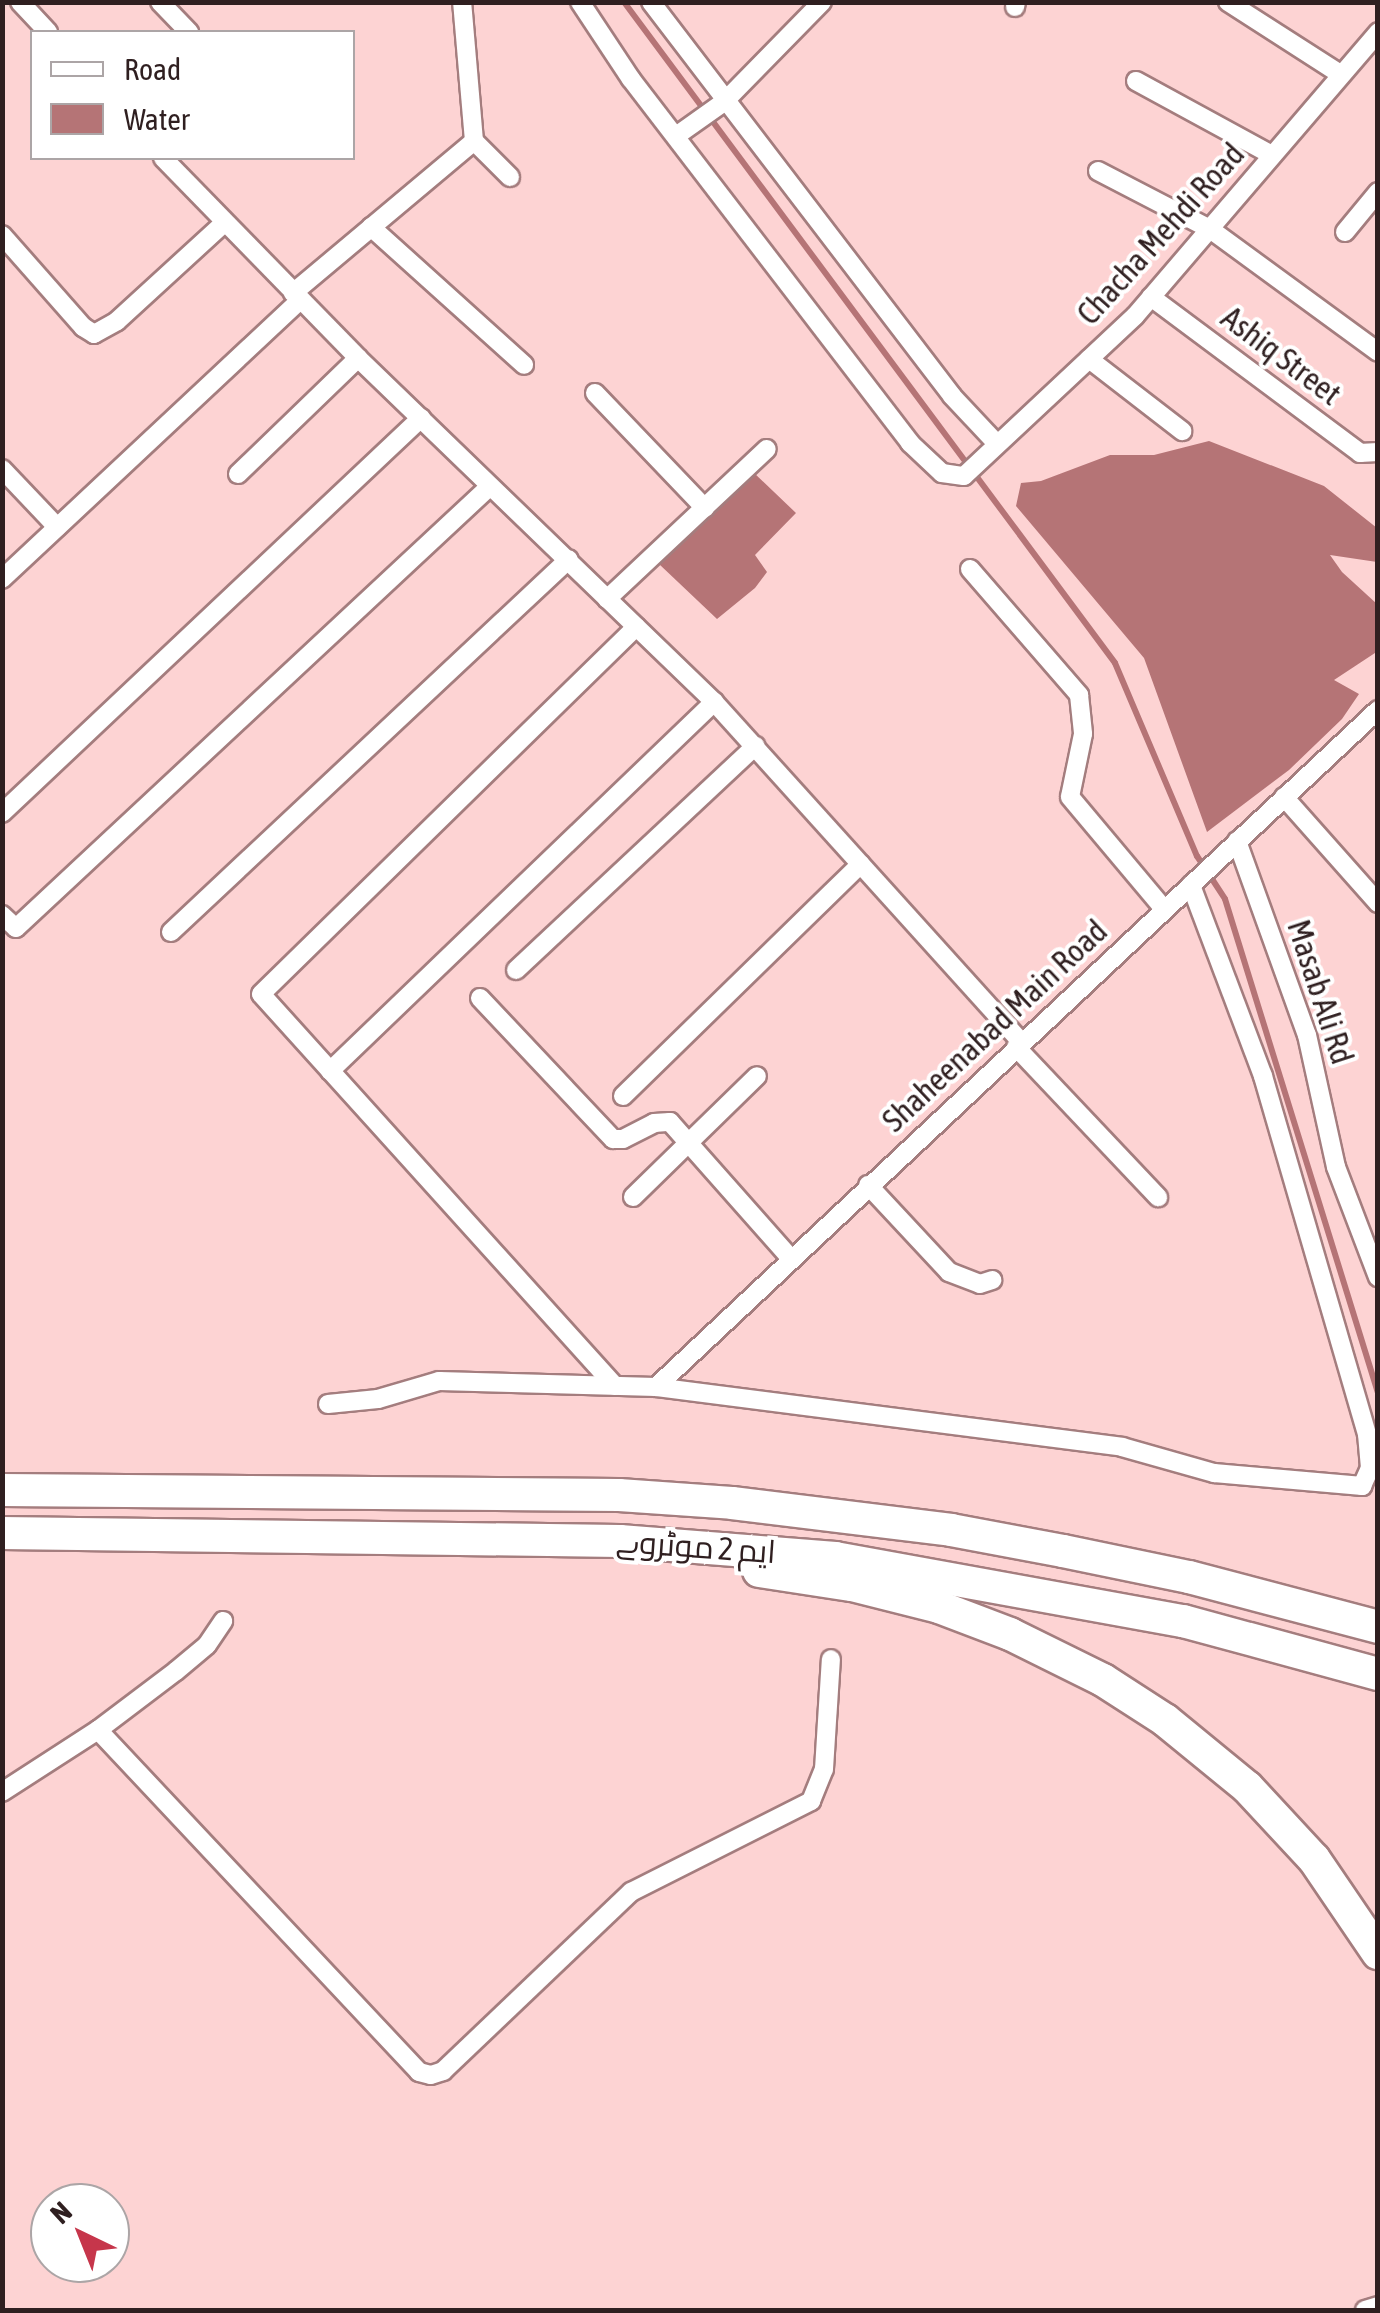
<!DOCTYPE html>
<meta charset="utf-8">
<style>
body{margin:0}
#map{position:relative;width:1380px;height:2313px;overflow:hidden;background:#fdd3d3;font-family:"Asap Condensed",Cairo,sans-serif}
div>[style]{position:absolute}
.water>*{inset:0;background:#b57476}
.stream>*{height:6px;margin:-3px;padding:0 3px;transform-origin:3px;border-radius:3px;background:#b57476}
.roads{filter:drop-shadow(2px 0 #a47d7e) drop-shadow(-2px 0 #a47d7e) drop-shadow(0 2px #a47d7e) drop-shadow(0 -2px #a47d7e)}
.minor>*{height:18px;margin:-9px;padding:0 9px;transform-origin:9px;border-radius:9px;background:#fff}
.motorway>*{height:32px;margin:-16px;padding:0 16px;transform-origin:16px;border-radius:16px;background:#fff}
span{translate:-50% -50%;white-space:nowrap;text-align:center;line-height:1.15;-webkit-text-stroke:8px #fff;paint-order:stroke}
.street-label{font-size:32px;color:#2f1f20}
.frame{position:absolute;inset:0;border:5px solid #2f1f20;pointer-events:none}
.legend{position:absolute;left:30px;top:30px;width:325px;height:130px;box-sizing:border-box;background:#fff;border:2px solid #aca5a6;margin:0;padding:12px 18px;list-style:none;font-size:30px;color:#2f1f20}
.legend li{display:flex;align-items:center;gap:20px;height:50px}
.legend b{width:50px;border:2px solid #aca5a6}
.north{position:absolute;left:30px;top:2183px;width:100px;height:100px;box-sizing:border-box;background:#fff;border:2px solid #aca5a6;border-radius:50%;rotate:317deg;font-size:28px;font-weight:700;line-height:40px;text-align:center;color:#2f1f20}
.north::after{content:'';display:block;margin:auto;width:35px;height:45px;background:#c6364b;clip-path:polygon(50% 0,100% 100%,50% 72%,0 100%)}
</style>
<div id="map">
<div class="water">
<i style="clip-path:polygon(1209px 441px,1324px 486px,1377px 528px,1377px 562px,1330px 555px,1342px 572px,1377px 604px,1378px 651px,1334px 680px,1359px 694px,1342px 719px,1289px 770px,1207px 832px,1144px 658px,1016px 506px,1021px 483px,1041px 481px,1110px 455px,1154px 455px)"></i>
<i style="clip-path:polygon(753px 472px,796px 513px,755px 555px,767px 572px,755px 588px,717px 619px,659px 564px)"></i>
</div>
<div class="stream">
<i style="left:624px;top:2px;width:823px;rotate:53.39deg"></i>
<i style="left:1115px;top:663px;width:210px;rotate:67deg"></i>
<i style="left:1197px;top:856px;width:51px;rotate:56.9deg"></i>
<i style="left:1225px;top:899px;width:517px;rotate:72.79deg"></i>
</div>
<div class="roads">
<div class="minor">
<i style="left:20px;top:2px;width:41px;rotate:47deg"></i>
<i style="left:160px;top:2px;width:42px;rotate:46deg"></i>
<i style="left:580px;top:2px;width:92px;rotate:56.5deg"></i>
<i style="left:631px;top:79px;width:459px;rotate:52.5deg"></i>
<i style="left:910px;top:443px;width:44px;rotate:43.2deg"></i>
<i style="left:942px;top:473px;width:22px;rotate:8deg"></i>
<i style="left:964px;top:476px;width:234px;rotate:-43.1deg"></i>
<i style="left:1135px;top:316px;width:374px;rotate:-49.4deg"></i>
<i style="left:651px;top:2px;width:496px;rotate:52.6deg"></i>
<i style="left:952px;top:396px;width:66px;rotate:46.8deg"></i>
<i style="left:1228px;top:2px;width:133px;rotate:32.7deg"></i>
<i style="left:1015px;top:7px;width:5px;rotate:-79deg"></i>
<i style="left:1136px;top:81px;width:155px;rotate:28.6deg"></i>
<i style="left:676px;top:136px;width:59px;rotate:-35.3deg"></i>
<i style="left:724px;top:102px;width:140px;rotate:-45.6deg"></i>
<i style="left:474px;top:141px;width:51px;rotate:45deg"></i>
<i style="left:163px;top:158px;width:279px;rotate:45.7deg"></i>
<i style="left:358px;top:358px;width:495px;rotate:44deg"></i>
<i style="left:714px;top:702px;width:458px;rotate:47.9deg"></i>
<i style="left:1098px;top:171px;width:126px;rotate:27.4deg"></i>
<i style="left:1210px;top:229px;width:208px;rotate:36.2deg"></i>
<i style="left:371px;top:227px;width:206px;rotate:42deg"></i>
<i style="left:1345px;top:232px;width:52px;rotate:-50.5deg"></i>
<i style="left:2px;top:235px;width:123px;rotate:48.6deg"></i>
<i style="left:83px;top:327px;width:13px;rotate:32deg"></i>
<i style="left:94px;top:334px;width:26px;rotate:-29deg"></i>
<i style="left:117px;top:321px;width:145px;rotate:-42.5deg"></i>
<i style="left:293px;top:293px;width:236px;rotate:-40deg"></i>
<i style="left:474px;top:141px;width:140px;rotate:-94.9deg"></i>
<i style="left:1151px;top:297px;width:261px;rotate:36.7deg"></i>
<i style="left:1360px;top:453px;width:18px;rotate:-3deg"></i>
<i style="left:1089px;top:359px;width:118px;rotate:37.7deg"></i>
<i style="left:595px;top:393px;width:159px;rotate:46.3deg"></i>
<i style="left:2px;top:469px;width:80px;rotate:46.5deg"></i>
<i style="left:238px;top:474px;width:167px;rotate:-44deg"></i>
<i style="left:970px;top:569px;width:167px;rotate:49.1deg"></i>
<i style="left:1079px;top:695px;width:39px;rotate:84deg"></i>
<i style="left:1083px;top:734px;width:64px;rotate:101.7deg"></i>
<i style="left:1070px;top:797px;width:146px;rotate:50deg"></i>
<i style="left:2px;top:579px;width:408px;rotate:-43.1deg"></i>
<i style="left:607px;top:599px;width:219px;rotate:-43.2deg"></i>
<i style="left:1284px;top:797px;width:142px;rotate:48.4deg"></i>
<i style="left:2px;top:813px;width:576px;rotate:-43.31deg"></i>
<i style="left:1237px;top:841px;width:206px;rotate:70.2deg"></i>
<i style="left:1307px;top:1035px;width:135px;rotate:77.6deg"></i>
<i style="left:1336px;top:1167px;width:118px;rotate:69.1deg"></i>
<i style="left:2px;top:915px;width:19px;rotate:43deg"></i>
<i style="left:16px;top:928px;width:647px;rotate:-42.99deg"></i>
<i style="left:171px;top:932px;width:545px;rotate:-43.14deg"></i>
<i style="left:516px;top:970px;width:328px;rotate:-43.1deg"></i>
<i style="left:480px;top:998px;width:194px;rotate:46.7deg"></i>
<i style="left:613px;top:1139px;width:10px"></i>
<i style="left:623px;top:1139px;width:35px;rotate:-27deg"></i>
<i style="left:654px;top:1123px;width:16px;rotate:-4deg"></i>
<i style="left:670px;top:1122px;width:183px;rotate:48.5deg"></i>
<i style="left:1016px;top:1047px;width:207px;rotate:46.6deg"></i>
<i style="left:330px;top:1071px;width:533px;rotate:-43.86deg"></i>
<i style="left:623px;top:1096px;width:332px;rotate:-44.3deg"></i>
<i style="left:868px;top:1185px;width:119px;rotate:47deg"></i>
<i style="left:949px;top:1272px;width:33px;rotate:21deg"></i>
<i style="left:980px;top:1284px;width:13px;rotate:-18deg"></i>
<i style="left:633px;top:1197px;width:173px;rotate:-44.3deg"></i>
<i style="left:615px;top:1386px;width:528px;rotate:-132.08deg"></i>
<i style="left:261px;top:994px;width:525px;rotate:-44.38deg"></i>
<i style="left:656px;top:1387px;width:990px;rotate:-43.16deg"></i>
<i style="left:328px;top:1404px;width:50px;rotate:-5.7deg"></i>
<i style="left:378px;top:1399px;width:64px;rotate:-16.4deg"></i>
<i style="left:439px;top:1381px;width:217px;rotate:1.6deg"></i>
<i style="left:656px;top:1387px;width:470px;rotate:7.3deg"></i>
<i style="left:1122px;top:1447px;width:96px;rotate:15.8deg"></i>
<i style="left:1214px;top:1473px;width:149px;rotate:5deg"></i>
<i style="left:1362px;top:1486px;width:20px;rotate:-66deg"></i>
<i style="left:1370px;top:1468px;width:34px;rotate:-95deg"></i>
<i style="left:1367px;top:1434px;width:373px;rotate:-106.2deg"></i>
<i style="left:1263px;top:1076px;width:204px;rotate:-110.7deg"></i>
<i style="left:98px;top:1730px;width:469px;rotate:46.8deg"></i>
<i style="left:419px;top:2072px;width:12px;rotate:14deg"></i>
<i style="left:431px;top:2075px;width:13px;rotate:-18deg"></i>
<i style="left:443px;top:2071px;width:260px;rotate:-43.6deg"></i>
<i style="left:631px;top:1892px;width:202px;rotate:-26.8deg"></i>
<i style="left:811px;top:1801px;width:35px;rotate:-68deg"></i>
<i style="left:824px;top:1769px;width:110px;rotate:-86.4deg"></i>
<i style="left:2px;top:1792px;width:114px;rotate:-32.9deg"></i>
<i style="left:98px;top:1730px;width:98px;rotate:-37.1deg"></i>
<i style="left:176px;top:1671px;width:40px;rotate:-40deg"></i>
<i style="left:207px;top:1645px;width:29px;rotate:-56deg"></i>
<i style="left:1365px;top:2310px;width:14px;rotate:-17deg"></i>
</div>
<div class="motorway">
<i style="left:2px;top:1490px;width:617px;rotate:0.46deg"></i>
<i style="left:619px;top:1495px;width:113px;rotate:4deg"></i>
<i style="left:732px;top:1503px;width:221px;rotate:7deg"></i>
<i style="left:951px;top:1530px;width:114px;rotate:10.6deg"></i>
<i style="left:1063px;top:1551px;width:129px;rotate:11.7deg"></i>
<i style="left:1189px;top:1577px;width:196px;rotate:14.8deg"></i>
<i style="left:2px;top:1533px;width:618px;rotate:0.74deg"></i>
<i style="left:620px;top:1541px;width:216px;rotate:4.5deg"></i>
<i style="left:835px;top:1558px;width:354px;rotate:10.3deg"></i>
<i style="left:1183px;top:1621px;width:202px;rotate:15.2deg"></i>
<i style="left:759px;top:1571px;width:94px;rotate:8.6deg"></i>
<i style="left:852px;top:1585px;width:90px;rotate:14.2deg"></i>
<i style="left:939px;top:1607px;width:76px;rotate:20.8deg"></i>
<i style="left:1010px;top:1634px;width:104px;rotate:26.3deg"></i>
<i style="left:1103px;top:1680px;width:74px;rotate:32.8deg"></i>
<i style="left:1165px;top:1720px;width:106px;rotate:39.3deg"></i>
<i style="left:1247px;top:1787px;width:98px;rotate:47.1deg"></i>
<i style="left:1314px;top:1859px;width:114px;rotate:55.8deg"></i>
</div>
</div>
<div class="street-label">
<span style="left:1161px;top:234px;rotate:-48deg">Chacha Mehdi Road</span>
<span style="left:1281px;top:356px;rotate:37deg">Ashiq Street</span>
<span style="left:1320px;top:992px;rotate:72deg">Masab Ali Rd</span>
<span style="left:995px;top:1026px;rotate:-43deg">Shaheenabad Main Road</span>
<span style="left:696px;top:1547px;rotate:4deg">ایم 2 موٹروے</span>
</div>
<div class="frame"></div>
<ul class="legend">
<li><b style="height:12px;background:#fff"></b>Road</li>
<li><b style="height:28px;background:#b57476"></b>Water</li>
</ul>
<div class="north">N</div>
</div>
